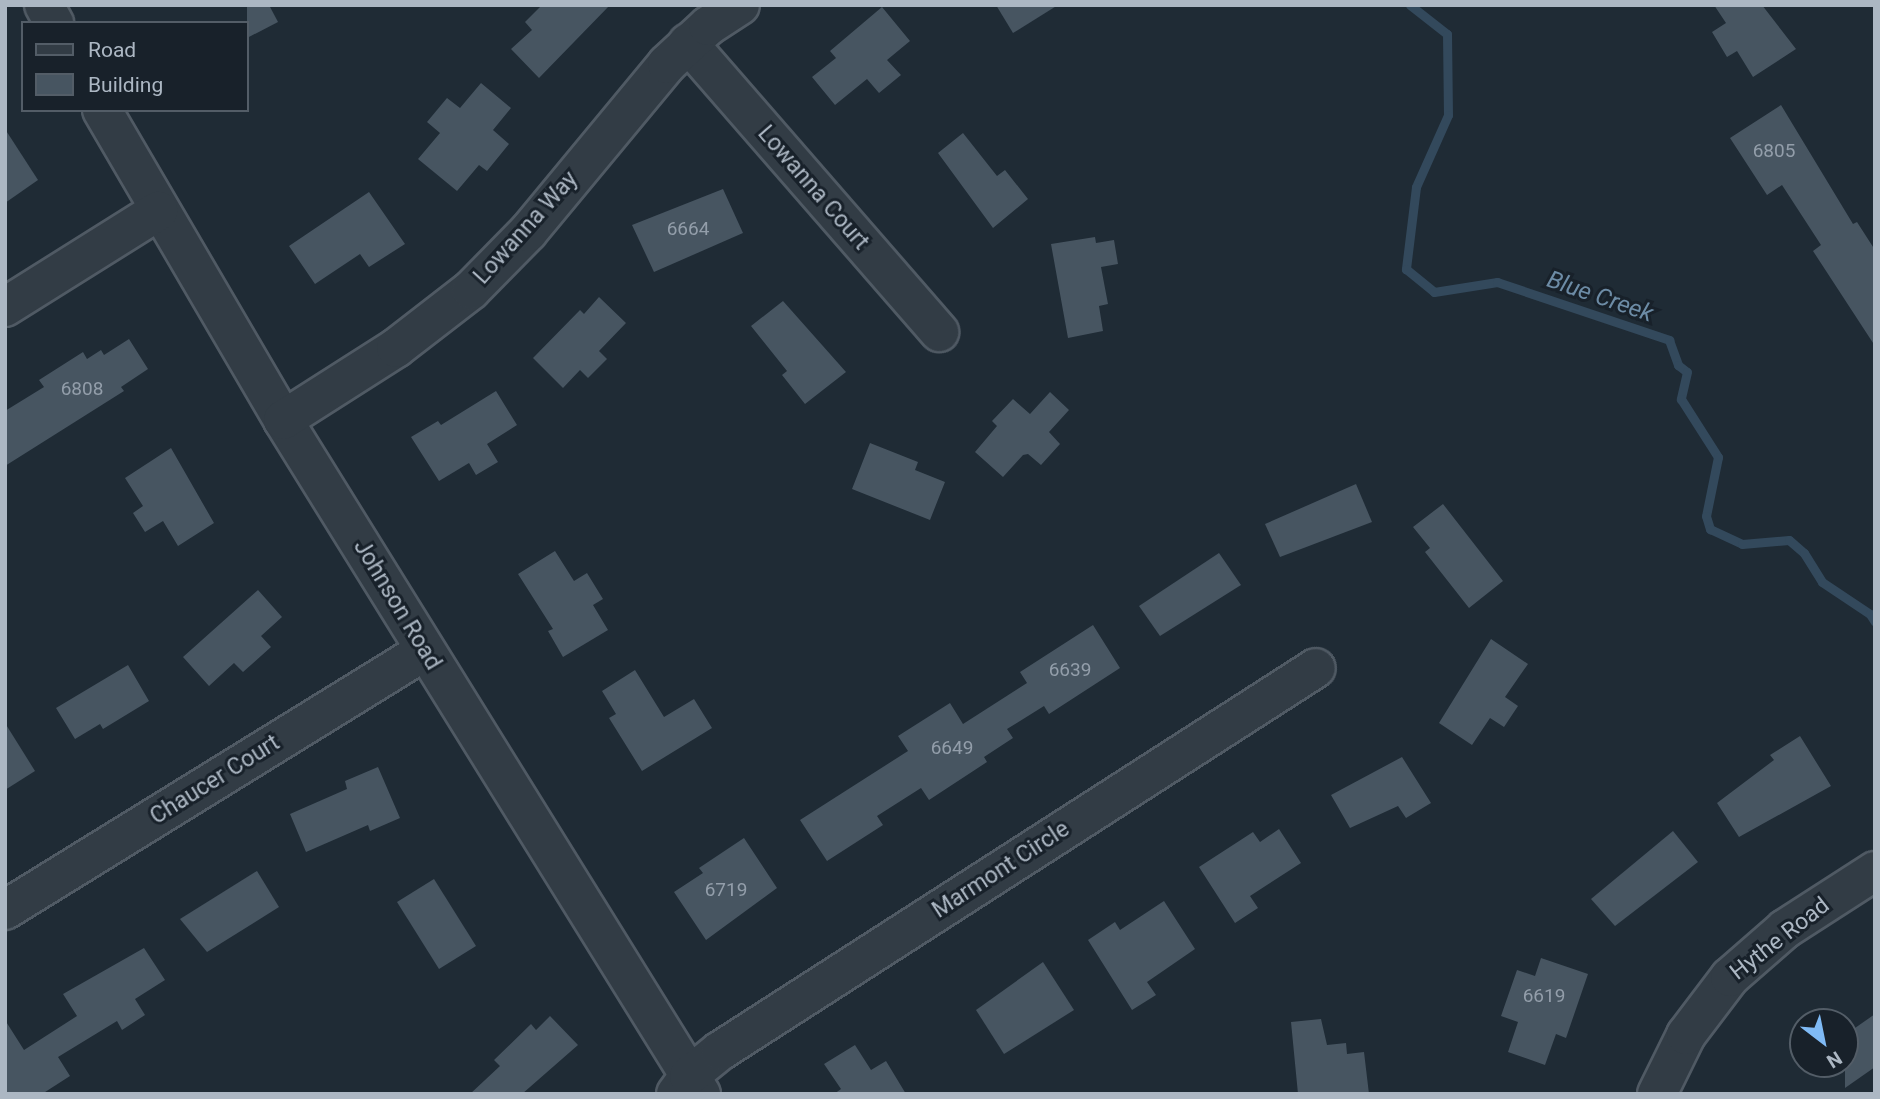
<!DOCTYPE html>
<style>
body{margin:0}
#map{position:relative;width:1880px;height:1099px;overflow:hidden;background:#1f2b35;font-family:Roboto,sans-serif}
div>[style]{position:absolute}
.stream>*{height:9px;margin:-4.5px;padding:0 4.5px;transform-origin:4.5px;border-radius:4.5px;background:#33495c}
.building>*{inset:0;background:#475561}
.roads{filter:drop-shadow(2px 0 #505a64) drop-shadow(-2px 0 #505a64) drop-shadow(0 2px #505a64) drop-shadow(0 -2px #505a64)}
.minor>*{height:38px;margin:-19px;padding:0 19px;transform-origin:19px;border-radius:19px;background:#323c45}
span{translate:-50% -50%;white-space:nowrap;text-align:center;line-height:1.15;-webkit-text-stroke:6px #18212a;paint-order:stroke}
.number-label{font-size:19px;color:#939eaa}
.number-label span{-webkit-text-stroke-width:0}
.street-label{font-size:23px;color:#acb7c3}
.water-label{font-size:24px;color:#6d8ca6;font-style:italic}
.frame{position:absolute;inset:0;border:7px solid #acb7c3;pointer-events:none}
.legend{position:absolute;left:21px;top:21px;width:228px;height:91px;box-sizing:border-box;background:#18212a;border:2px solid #535d67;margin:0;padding:9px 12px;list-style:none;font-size:21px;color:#acb7c3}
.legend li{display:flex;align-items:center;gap:14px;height:35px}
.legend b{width:35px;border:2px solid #535d67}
.north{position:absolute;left:1789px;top:1008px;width:70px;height:70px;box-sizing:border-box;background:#18212a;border:2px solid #535d67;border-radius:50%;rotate:148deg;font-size:19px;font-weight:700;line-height:28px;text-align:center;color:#acb7c3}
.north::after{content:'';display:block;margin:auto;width:24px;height:32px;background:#7fbaf5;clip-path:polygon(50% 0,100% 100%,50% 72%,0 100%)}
</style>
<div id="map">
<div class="stream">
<i style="left:1410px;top:5px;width:47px;rotate:38.1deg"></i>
<i style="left:1447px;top:34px;width:81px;rotate:89.3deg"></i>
<i style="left:1448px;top:115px;width:79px;rotate:114deg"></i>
<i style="left:1416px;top:187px;width:83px;rotate:97deg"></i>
<i style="left:1406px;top:269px;width:36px;rotate:39deg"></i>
<i style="left:1434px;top:292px;width:64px;rotate:-9deg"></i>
<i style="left:1497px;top:282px;width:182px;rotate:18.6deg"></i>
<i style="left:1669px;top:340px;width:27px;rotate:70deg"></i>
<i style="left:1678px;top:365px;width:11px;rotate:38deg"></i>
<i style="left:1687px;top:372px;width:28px;rotate:103deg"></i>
<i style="left:1681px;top:399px;width:69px;rotate:57.5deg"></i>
<i style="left:1718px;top:457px;width:60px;rotate:101.5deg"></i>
<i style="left:1706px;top:516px;width:14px;rotate:73deg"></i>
<i style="left:1710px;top:529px;width:35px;rotate:25deg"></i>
<i style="left:1742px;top:544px;width:47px;rotate:-4.9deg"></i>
<i style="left:1789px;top:540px;width:20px;rotate:41deg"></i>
<i style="left:1804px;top:553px;width:34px;rotate:58deg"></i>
<i style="left:1822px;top:582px;width:58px;rotate:33.7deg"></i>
<i style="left:1870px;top:614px;width:9px;rotate:58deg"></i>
</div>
<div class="building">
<i style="clip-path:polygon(247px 5px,269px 5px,278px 22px,247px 38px)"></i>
<i style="clip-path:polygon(542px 5px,610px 5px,539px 78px,511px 49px,532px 30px,525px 22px)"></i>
<i style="clip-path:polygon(996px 5px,1058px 5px,1013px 33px)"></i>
<i style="clip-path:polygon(1714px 5px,1762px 5px,1796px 49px,1753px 77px,1737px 51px,1727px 57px,1712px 32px,1726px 23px)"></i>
<i style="clip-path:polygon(882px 7px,910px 41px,887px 60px,901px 75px,879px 93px,867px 79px,835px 105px,812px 77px,836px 58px,830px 51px)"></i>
<i style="clip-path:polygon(481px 83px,511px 108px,493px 130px,509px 144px,487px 171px,479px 165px,457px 191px,418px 159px,440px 133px,427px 122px,447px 98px,460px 108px)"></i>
<i style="clip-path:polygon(1781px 105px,1853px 224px,1857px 222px,1875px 250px,1875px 346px,1813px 251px,1821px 245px,1782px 185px,1767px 195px,1730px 138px)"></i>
<i style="clip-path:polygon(5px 129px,38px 180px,5px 203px)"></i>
<i style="clip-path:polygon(963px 133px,997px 176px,1005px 170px,1028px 199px,993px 228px,938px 153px)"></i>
<i style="clip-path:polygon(723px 189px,743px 233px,654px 272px,632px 225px)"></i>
<i style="clip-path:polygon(369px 192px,405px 244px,369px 267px,360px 254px,315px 284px,289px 246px)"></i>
<i style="clip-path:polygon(1095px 237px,1096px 243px,1114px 240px,1118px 264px,1101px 267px,1108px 304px,1099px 306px,1103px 331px,1068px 338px,1051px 244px)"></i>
<i style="clip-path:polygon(599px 297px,626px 323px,599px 351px,607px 359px,588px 378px,580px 370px,563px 388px,533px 358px,580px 310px,584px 314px)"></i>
<i style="clip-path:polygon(783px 301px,846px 372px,805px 404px,782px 375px,787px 371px,751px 326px)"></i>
<i style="clip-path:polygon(129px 339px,148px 369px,121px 387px,124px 391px,5px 466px,5px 411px,44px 387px,39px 380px,83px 352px,87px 359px,101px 350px,104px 355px)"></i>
<i style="clip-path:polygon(496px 391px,517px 425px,487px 444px,498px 462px,476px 475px,469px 463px,439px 481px,411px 437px,438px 421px,441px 425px)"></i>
<i style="clip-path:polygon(1050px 392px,1069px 410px,1049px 432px,1060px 444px,1041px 465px,1028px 454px,1023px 455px,1003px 477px,975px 452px,997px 426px,992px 421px,1013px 399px,1030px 414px)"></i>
<i style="clip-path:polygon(870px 443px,918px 462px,915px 470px,945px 482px,930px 520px,852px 489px)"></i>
<i style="clip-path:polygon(171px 448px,214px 523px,178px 546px,163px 521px,145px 532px,133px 513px,143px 506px,125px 478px)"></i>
<i style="clip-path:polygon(1356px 484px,1372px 522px,1280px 557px,1265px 524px)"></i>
<i style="clip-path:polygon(1443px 504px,1503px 581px,1469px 608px,1425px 552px,1430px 548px,1413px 527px)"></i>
<i style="clip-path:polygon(555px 551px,574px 581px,587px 573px,603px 599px,593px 605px,608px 630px,563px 657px,548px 631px,553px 629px,518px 574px)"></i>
<i style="clip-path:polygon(1219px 553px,1241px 585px,1160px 636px,1139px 606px)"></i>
<i style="clip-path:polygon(258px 590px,282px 617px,261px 636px,271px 647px,243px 672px,234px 663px,209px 686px,183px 657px)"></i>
<i style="clip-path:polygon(1093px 625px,1120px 668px,1049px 714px,1044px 706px,1007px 729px,1013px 738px,984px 757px,987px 762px,929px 800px,921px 788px,877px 816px,883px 825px,827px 861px,800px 820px,908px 751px,898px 736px,950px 703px,963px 724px,1027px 683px,1020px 672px)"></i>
<i style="clip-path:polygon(1491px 639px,1528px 664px,1505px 697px,1518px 706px,1504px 727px,1490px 718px,1472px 745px,1439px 723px)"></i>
<i style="clip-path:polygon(128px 665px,149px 701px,103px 729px,100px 724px,75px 739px,56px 708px)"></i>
<i style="clip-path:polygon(635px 670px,664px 717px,694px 699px,712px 728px,642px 771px,609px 718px,616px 714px,602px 691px)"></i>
<i style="clip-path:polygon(5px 723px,35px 771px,5px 790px)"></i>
<i style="clip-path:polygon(1800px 736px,1831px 786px,1739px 837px,1717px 803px,1774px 760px,1770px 755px)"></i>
<i style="clip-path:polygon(1402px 757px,1431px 803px,1406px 818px,1398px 806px,1350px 828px,1331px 795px)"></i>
<i style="clip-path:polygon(378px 767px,400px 818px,370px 831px,368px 825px,306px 852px,290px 814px,347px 789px,345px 781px)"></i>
<i style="clip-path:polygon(1279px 829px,1301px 863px,1250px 896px,1258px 908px,1235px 923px,1199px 867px,1253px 832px,1260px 842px)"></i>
<i style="clip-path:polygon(1673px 831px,1698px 862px,1615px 926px,1591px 899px)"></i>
<i style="clip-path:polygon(744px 838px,777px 888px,706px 940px,674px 892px,703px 873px,699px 868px)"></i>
<i style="clip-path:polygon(257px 871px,279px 907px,207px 952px,180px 919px)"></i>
<i style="clip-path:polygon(434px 879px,476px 946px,439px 969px,397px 902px)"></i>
<i style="clip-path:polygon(1164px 901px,1195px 949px,1147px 982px,1156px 995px,1132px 1010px,1088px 940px,1115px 922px,1120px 930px)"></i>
<i style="clip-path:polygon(144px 948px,165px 980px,135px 999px,145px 1015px,122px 1030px,117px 1021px,58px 1057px,70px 1076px,42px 1094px,5px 1094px,5px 1020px,24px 1050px,77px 1016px,63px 994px)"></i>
<i style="clip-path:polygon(1541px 958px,1588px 974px,1566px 1038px,1556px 1034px,1545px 1065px,1508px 1052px,1518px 1022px,1501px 1016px,1517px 970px,1535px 976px)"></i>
<i style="clip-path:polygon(1043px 962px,1074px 1010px,1004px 1054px,976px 1010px)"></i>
<i style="clip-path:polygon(1875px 1014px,1875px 1067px,1845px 1088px,1845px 1035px)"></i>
<i style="clip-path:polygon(550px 1016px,578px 1045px,522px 1094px,470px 1094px,500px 1066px,494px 1060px,531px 1024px,536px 1030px)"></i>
<i style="clip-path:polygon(1321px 1019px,1327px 1045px,1346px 1043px,1347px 1054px,1364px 1052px,1369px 1094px,1298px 1094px,1291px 1022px)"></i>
<i style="clip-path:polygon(855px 1045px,871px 1070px,886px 1061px,906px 1094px,834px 1094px,841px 1089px,824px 1064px)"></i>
</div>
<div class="roads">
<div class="minor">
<i style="left:44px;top:5px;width:21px;rotate:61deg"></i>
<i style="left:688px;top:43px;width:383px;rotate:49deg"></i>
<i style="left:102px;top:110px;width:359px;rotate:59.7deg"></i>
<i style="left:283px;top:420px;width:793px;rotate:58.19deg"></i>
<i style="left:5px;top:307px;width:181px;rotate:-32.1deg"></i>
<i style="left:283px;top:420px;width:134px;rotate:-32.5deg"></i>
<i style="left:396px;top:348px;width:95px;rotate:-37.7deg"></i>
<i style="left:471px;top:290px;width:81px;rotate:-45.5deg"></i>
<i style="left:528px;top:232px;width:218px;rotate:-50.4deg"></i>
<i style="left:667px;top:64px;width:56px;rotate:-42.8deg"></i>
<i style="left:708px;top:26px;width:38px;rotate:-33deg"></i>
<i style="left:5px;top:910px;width:493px;rotate:-31.7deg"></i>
<i style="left:676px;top:1094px;width:22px;rotate:-54deg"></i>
<i style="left:689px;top:1076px;width:40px;rotate:-39deg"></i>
<i style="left:720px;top:1051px;width:708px;rotate:-32.73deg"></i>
<i style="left:1657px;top:1094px;width:66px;rotate:-63.8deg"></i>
<i style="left:1686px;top:1035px;width:73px;rotate:-52.8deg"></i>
<i style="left:1730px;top:977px;width:73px;rotate:-41.1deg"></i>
<i style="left:1785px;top:929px;width:107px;rotate:-32.8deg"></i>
</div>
</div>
<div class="number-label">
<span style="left:1774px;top:151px">6805</span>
<span style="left:688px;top:229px">6664</span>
<span style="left:82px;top:389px">6808</span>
<span style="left:1070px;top:670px">6639</span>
<span style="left:952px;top:748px">6649</span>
<span style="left:726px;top:890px">6719</span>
<span style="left:1544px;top:996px">6619</span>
</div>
<div class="street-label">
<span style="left:813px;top:188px;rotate:49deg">Lowanna Court</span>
<span style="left:526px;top:228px;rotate:-48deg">Lowanna Way</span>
<span style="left:397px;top:605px;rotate:59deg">Johnson Road</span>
<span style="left:215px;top:780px;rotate:-32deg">Chaucer Court</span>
<span style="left:1001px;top:870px;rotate:-33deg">Marmont Circle</span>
<span style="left:1780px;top:939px;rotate:-38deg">Hythe Road</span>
</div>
<div class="water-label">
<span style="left:1600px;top:297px;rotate:19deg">Blue Creek</span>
</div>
<div class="frame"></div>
<ul class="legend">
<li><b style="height:9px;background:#323c45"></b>Road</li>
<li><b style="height:19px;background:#475561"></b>Building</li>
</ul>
<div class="north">N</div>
</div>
